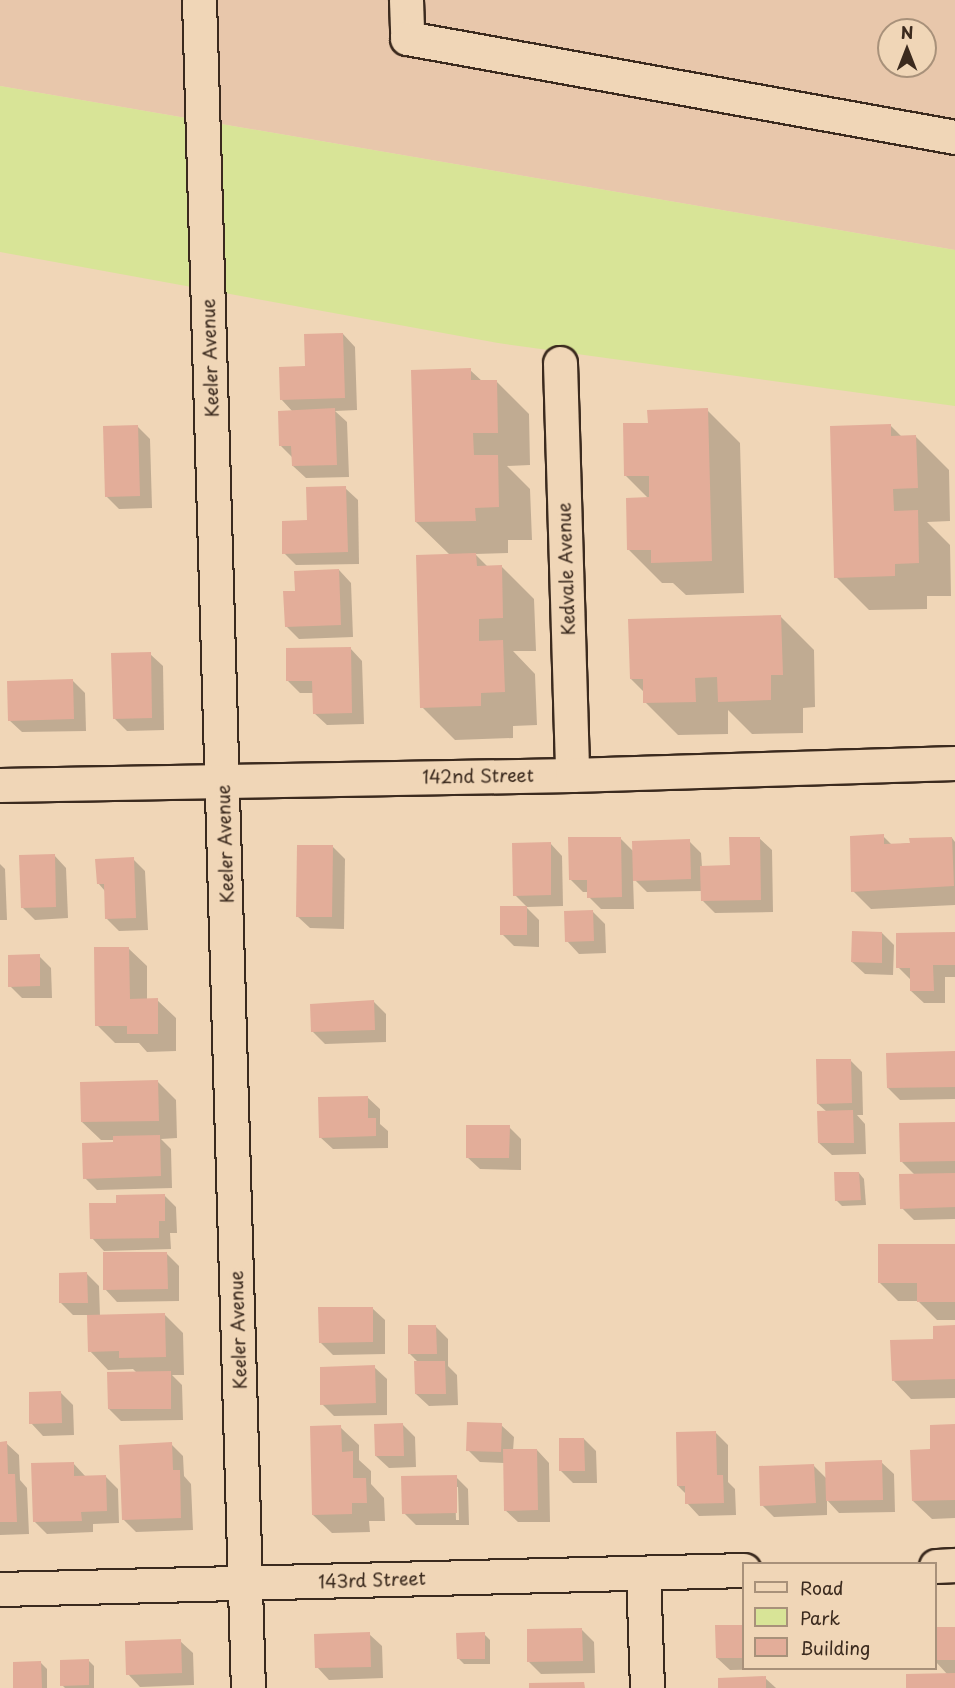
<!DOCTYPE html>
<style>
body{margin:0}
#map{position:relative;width:955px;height:1688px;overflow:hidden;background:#f0d6b7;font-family:"Playpen Sans",sans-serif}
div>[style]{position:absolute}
.built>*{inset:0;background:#e8c7ab}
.green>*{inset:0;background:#d8e497}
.shadow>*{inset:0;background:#0003}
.building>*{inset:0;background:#e3ad99}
.roads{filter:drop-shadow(2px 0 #3b2a1e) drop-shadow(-2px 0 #3b2a1e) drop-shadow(0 2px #3b2a1e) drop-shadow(0 -2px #3b2a1e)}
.minor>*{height:33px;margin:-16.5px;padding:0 16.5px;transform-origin:16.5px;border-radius:16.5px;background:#f0d6b7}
span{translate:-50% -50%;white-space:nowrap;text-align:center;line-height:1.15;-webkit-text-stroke:6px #f0d6b7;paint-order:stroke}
.street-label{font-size:18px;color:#3b2a1e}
.legend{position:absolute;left:742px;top:1562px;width:195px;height:108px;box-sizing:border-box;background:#f0d6b7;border:2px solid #a8917a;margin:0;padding:8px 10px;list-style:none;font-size:18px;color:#3b2a1e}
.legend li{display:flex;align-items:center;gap:12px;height:30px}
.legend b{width:30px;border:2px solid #a8917a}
.north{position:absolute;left:877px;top:18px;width:60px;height:60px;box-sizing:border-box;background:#f0d6b7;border:2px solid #a8917a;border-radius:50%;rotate:0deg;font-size:16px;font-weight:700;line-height:24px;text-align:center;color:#3b2a1e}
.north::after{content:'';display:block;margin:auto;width:21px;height:27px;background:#3b2a1e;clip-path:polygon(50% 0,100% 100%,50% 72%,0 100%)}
</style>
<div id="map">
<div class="built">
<i style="clip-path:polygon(evenodd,0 0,955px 0,955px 250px,0 86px,0 0,889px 30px,925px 30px,925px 66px,889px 66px,889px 30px)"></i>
</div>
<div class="green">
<i style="clip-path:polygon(0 86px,955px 250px,955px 406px,498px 343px,0 252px)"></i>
</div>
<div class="shadow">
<i style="clip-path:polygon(343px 334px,355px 347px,357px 410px,335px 411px,347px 422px,349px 477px,306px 478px,293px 466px,293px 458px,281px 446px,293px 412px,281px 399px,306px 368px)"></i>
<i style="clip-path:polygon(470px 370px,483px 382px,496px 381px,529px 414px,530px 465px,507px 466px,530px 489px,532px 540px,508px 540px,508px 553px,475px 554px,488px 567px,501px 566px,534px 599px,536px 651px,513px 651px,535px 674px,537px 725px,513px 726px,513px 738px,455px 740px,422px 707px,450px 555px,416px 522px)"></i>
<i style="clip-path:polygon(707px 410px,740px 443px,744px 593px,686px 595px,673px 583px,662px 583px,629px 550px,649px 499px,626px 476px,649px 424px)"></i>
<i style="clip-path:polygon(890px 425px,902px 437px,916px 437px,949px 470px,950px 521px,927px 522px,950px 545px,951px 596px,927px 596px,927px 609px,869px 610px,836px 577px)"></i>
<i style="clip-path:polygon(138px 427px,150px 439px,152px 508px,119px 509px,106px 496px)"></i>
<i style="clip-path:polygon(345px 488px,358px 500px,359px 564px,296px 565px,284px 553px,309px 522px)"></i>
<i style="clip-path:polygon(339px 570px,351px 583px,353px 637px,299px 639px,286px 626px,296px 592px)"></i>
<i style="clip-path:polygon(781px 617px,814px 650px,815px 707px,803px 708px,803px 733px,752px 734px,728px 710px,728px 734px,678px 735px,645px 702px,644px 692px,631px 679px)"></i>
<i style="clip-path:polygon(350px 648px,362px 661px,364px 724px,327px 725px,314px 713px,314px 693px,300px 693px,288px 681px)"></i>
<i style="clip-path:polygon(150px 654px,163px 666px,164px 730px,127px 731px,114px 718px)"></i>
<i style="clip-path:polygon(73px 681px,85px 693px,86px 731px,22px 732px,9px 720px)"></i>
<i style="clip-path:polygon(883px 836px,892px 845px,952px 838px,955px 842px,955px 905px,871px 909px,853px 891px)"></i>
<i style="clip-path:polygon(620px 838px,634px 852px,689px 841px,701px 853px,702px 867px,731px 866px,759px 838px,772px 850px,773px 912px,715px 913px,703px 901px,702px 891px,647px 892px,633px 878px,634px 909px,601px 909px,589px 897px,589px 892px,583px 892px,570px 879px)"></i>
<i style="clip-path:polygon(550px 843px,562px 856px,563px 906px,527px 907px,515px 895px)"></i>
<i style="clip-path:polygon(333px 847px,345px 859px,344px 929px,310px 928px,297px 916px)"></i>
<i style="clip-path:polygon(54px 855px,66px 868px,68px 918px,35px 920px,22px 907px)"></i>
<i style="clip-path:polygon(133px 859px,145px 871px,148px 930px,119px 931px,107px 919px,105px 891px,98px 883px)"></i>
<i style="clip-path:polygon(0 864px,5px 869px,7px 920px,0 920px)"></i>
<i style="clip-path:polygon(527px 908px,539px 920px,539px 947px,514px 946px,502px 934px)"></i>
<i style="clip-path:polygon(593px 912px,605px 924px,606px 953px,579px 954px,567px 941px)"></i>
<i style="clip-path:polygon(882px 933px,894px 945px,893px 975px,865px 974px,852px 962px)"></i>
<i style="clip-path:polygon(955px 934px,955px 977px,945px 977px,945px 1003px,924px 1003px,911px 991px,910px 979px,898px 967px)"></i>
<i style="clip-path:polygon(128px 948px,147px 966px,147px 1000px,157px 1000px,176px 1018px,176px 1051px,147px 1052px,139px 1043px,115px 1043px,97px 1025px)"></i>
<i style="clip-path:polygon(39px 956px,51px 968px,52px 998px,22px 998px,10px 986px)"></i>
<i style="clip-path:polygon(374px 1002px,386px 1014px,386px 1042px,325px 1044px,312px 1031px)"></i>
<i style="clip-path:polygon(955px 1053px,955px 1099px,900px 1100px,888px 1088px)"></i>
<i style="clip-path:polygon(850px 1060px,862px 1072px,863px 1115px,857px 1115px,865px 1124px,866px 1154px,832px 1155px,819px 1143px,827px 1112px,818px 1104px)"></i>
<i style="clip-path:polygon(158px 1082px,176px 1100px,177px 1138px,161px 1139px,171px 1149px,172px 1188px,97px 1190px,85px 1178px,115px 1144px,115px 1140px,101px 1140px,82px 1122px)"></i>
<i style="clip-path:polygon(367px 1097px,380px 1109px,380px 1124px,388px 1131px,388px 1148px,333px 1149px,320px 1137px)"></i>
<i style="clip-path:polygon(955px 1123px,955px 1219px,914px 1220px,902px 1208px,915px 1175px,902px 1162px)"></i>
<i style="clip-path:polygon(509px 1127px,521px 1139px,521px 1170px,480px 1169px,467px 1157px)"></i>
<i style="clip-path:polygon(859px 1173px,864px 1179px,866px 1205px,842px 1206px,836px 1200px)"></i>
<i style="clip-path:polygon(164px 1195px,176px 1207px,177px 1233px,170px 1233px,171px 1249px,104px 1251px,92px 1238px,117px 1204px)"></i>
<i style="clip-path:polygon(955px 1246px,955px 1320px,937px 1320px,918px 1301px,898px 1301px,880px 1283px)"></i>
<i style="clip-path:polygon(167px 1254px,179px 1266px,179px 1301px,117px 1302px,105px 1289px)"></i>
<i style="clip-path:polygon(87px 1274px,99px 1286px,100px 1316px,165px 1315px,183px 1333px,184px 1375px,172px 1375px,182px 1385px,183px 1420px,121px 1421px,109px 1409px,137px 1373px,133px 1369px,108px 1370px,90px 1351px,89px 1315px,73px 1315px,61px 1303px)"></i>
<i style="clip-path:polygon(372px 1308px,385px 1320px,385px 1354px,333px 1355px,320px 1342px)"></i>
<i style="clip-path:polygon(436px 1327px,448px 1339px,448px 1366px,457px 1375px,458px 1405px,429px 1406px,416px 1394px,419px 1363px,410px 1354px)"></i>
<i style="clip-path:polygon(955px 1327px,955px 1398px,911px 1399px,893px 1380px,935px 1340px)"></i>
<i style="clip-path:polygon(374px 1367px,387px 1379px,387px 1415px,334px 1416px,322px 1404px)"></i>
<i style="clip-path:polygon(61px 1393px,73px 1405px,74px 1435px,43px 1436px,31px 1423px)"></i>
<i style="clip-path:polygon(403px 1425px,415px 1437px,416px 1467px,389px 1468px,376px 1456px)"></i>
<i style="clip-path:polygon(501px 1425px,514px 1437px,513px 1451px,537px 1450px,549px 1463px,550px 1522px,518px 1522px,505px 1510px,504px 1463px,480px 1462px,468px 1450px)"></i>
<i style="clip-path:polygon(955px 1425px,955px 1518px,932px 1519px,913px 1501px,932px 1451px)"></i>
<i style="clip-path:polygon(340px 1427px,359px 1445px,359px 1460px,371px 1471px,371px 1484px,384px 1498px,385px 1521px,369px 1521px,370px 1532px,332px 1533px,313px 1515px)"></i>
<i style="clip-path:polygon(715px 1432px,728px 1445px,728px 1482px,735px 1489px,736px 1515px,699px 1516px,687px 1503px,686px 1494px,678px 1486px)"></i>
<i style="clip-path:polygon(584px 1439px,596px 1451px,597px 1483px,573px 1483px,561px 1471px)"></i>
<i style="clip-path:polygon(0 1443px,6px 1443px,19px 1455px,20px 1480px,27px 1488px,29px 1534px,0 1535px)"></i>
<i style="clip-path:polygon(171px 1444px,183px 1456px,184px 1476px,191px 1484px,193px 1530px,136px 1532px,123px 1519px)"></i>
<i style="clip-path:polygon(881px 1462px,894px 1474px,895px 1512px,839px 1513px,827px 1500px,827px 1515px,774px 1517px,762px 1505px,814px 1466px,827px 1479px)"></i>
<i style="clip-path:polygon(73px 1463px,86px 1477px,106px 1477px,118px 1489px,119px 1523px,93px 1524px,93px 1532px,47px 1534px,34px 1521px)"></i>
<i style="clip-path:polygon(evenodd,456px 1477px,468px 1489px,469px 1525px,416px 1525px,404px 1513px,456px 1477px,455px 1487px,458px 1487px,459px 1520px,456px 1520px,455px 1487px)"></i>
<i style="clip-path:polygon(744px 1626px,744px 1668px,783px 1669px,730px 1670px,717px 1658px)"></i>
<i style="clip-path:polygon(955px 1628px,955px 1688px,908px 1688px,948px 1675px,936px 1662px,936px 1629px)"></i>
<i style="clip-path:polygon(581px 1629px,594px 1642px,595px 1673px,541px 1674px,529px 1662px)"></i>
<i style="clip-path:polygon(369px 1634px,382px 1646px,383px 1678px,329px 1680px,317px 1667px)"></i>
<i style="clip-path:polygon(484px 1634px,490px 1640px,490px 1664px,464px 1664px,458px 1658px)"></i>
<i style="clip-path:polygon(180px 1641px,193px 1653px,194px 1685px,140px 1687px,128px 1674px)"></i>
<i style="clip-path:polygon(88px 1660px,94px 1666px,94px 1688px,65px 1688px,62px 1685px)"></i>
<i style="clip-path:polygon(41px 1663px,47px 1669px,47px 1688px,15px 1688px)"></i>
<i style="clip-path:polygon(765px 1678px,776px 1688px,720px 1688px)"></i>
</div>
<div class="building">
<i style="clip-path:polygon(343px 333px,345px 398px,280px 400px,279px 367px,305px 366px,304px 334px)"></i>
<i style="clip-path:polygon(471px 368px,471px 380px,497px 380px,498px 433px,473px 433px,474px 455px,498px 455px,499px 507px,475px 508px,476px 521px,415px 522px,411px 370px)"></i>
<i style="clip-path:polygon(335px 408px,337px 465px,292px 466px,291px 446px,279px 446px,278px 411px)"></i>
<i style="clip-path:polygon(708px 408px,712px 561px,651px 563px,651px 550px,627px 550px,626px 498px,649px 497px,649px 476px,624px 476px,623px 423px,648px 423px,647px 410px)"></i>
<i style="clip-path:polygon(891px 424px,891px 436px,916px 435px,918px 488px,893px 489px,894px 511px,918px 510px,919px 563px,895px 564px,895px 576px,834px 578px,830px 426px)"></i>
<i style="clip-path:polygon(138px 425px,140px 496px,105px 497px,103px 426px)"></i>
<i style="clip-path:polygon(346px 486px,348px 552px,282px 554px,282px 521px,307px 520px,306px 487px)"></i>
<i style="clip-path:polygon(476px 553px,477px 566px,502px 565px,503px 618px,479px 619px,479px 641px,503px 640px,505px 692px,481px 693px,481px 706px,420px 708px,416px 555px)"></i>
<i style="clip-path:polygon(339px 569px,341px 625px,285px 627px,283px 591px,295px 591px,294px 571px)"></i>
<i style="clip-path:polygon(781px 615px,783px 675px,771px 675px,771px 700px,718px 702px,717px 677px,695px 678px,696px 702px,643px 703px,643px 679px,630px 679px,628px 619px)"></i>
<i style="clip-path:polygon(351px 647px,352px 713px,313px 714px,312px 681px,286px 681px,286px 648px)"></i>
<i style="clip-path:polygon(151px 652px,152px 718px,113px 719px,111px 653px)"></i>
<i style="clip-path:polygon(73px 679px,74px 719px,8px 721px,7px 681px)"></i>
<i style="clip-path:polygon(884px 834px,884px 844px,910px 843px,909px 838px,952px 837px,954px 886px,851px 892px,850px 836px)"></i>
<i style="clip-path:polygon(568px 837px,621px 837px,622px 897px,587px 898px,587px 880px,569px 880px)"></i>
<i style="clip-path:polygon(729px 837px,760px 837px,761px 900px,701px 901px,700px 866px,730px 865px)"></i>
<i style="clip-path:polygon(690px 839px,691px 879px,633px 881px,632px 841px)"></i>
<i style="clip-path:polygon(551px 842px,551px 895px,513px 896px,512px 843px)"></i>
<i style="clip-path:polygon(297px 845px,333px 845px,332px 917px,296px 917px)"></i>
<i style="clip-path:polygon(55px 854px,56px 907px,21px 908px,19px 855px)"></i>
<i style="clip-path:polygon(134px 857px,136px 918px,105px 919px,104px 884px,97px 884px,95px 859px)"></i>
<i style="clip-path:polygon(500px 906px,527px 906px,527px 935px,500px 935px)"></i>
<i style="clip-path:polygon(593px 910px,594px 941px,565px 942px,564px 911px)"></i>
<i style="clip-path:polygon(852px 931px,882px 932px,882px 963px,851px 962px)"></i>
<i style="clip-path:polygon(955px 932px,955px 965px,933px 965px,934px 991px,910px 991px,910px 968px,896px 968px,896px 933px)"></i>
<i style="clip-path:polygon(94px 947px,129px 947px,130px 999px,158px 998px,158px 1034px,127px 1034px,127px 1026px,95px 1026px)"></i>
<i style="clip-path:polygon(40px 954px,40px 986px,8px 987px,8px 955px)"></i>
<i style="clip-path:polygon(374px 1000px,375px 1030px,311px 1032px,310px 1004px)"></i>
<i style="clip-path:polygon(955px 1051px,955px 1087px,887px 1088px,886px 1053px)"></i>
<i style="clip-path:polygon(816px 1059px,851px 1059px,852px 1103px,817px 1104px)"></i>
<i style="clip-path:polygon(158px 1080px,159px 1121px,81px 1122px,80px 1082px)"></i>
<i style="clip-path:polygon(368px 1096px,368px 1118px,376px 1118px,376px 1136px,319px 1138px,318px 1097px)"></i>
<i style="clip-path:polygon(853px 1110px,854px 1143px,818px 1143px,817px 1111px)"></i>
<i style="clip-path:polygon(955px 1122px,955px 1161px,900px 1162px,899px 1123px)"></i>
<i style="clip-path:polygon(466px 1125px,510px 1125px,509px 1158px,466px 1158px)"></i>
<i style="clip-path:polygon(160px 1135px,161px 1176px,83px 1179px,82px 1143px,113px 1142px,113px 1136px)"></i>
<i style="clip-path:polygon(834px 1172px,859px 1172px,861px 1200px,835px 1201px)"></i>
<i style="clip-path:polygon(955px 1173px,955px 1207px,900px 1209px,899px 1174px)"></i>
<i style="clip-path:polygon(165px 1194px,165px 1221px,159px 1221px,159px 1238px,90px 1239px,89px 1203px,116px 1203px,116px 1195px)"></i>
<i style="clip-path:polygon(878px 1244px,955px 1244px,955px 1302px,917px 1302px,917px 1283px,878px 1283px)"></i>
<i style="clip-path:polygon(103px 1252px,167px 1252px,168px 1289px,103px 1290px)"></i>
<i style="clip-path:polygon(87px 1272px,88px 1303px,59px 1303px,59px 1273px)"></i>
<i style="clip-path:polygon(318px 1307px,373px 1307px,373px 1342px,319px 1343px)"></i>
<i style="clip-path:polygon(165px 1313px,166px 1357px,119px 1358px,119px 1351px,88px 1352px,87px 1315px)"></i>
<i style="clip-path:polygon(408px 1325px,436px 1325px,437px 1354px,408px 1354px)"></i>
<i style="clip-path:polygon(955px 1325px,955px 1379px,892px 1381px,890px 1340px,933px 1339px,933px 1326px)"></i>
<i style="clip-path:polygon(414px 1361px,445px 1361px,446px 1394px,415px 1394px)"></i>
<i style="clip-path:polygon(375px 1365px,376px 1403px,320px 1405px,320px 1367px)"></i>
<i style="clip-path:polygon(171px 1371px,171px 1409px,108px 1409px,107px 1372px)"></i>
<i style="clip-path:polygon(61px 1391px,62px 1423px,29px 1424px,29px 1392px)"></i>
<i style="clip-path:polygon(467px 1422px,502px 1423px,501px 1452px,466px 1451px)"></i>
<i style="clip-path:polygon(403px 1423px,404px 1456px,375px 1456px,374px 1424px)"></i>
<i style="clip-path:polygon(955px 1424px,955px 1500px,912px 1501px,910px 1450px,930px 1449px,930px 1425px)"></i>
<i style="clip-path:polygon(341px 1425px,342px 1452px,353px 1451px,353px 1478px,366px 1478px,367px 1503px,352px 1503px,352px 1514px,312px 1515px,310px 1426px)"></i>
<i style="clip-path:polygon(716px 1431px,717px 1475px,723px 1475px,724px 1503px,685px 1504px,685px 1486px,677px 1486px,676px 1432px)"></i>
<i style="clip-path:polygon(559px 1438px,584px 1438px,585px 1471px,559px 1471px)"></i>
<i style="clip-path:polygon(7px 1441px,8px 1474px,15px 1474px,17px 1522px,0 1522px,0 1442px)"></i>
<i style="clip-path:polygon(172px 1442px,173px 1470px,180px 1470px,181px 1518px,122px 1520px,119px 1445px)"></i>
<i style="clip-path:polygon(503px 1449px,537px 1449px,538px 1510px,504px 1511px)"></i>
<i style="clip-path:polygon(882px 1460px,883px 1500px,826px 1501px,825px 1462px)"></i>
<i style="clip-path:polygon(74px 1462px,74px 1476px,106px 1475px,107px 1511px,81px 1512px,82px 1521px,33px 1522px,31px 1463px)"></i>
<i style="clip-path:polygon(814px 1464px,816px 1503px,760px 1506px,759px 1466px)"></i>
<i style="clip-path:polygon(457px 1475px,457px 1513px,402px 1514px,401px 1476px)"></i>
<i style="clip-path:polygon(715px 1625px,744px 1625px,744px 1658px,716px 1658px)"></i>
<i style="clip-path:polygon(936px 1627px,955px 1627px,955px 1660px,936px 1660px)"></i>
<i style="clip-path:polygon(582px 1628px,583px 1661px,527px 1662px,527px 1629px)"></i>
<i style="clip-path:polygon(370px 1632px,371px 1667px,315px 1668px,314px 1634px)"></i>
<i style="clip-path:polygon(485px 1632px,485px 1659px,457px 1659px,456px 1633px)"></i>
<i style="clip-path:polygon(181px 1639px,182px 1673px,126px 1675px,125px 1641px)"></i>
<i style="clip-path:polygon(89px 1659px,89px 1685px,60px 1686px,60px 1660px)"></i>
<i style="clip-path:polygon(41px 1661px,42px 1688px,13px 1688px,13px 1662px)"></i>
<i style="clip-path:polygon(955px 1673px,955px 1688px,906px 1688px,906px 1674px)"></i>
<i style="clip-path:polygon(766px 1676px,766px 1688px,718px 1688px,718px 1678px)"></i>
<i style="clip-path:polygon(584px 1682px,585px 1688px,529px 1688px,529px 1683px)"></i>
</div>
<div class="roads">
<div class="minor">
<i style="left:199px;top:0;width:1689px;rotate:88.34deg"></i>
<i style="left:406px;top:0;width:38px;rotate:88deg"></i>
<i style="left:407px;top:38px;width:557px;rotate:10.24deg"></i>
<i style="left:560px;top:363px;width:412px;rotate:88.3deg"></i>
<i style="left:0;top:785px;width:572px;rotate:-1deg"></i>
<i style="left:572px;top:775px;width:383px;rotate:-1.8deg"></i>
<i style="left:936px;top:1566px;width:19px;rotate:-3deg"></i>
<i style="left:643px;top:1573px;width:115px;rotate:88deg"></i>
<i style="left:0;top:1589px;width:744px;rotate:-1.46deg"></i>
</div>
</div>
<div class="street-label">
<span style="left:210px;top:358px;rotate:-92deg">Keeler Avenue</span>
<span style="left:566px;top:569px;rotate:-92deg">Kedvale Avenue</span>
<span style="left:478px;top:776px;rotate:-1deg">142nd Street</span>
<span style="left:225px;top:844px;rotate:-92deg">Keeler Avenue</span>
<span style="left:238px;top:1330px;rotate:-92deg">Keeler Avenue</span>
<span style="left:372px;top:1580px;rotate:-2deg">143rd Street</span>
</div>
<ul class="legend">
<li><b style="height:8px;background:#f0d6b7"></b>Road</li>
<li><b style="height:16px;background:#d8e497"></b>Park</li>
<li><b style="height:16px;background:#e3ad99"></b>Building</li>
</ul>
<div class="north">N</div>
</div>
